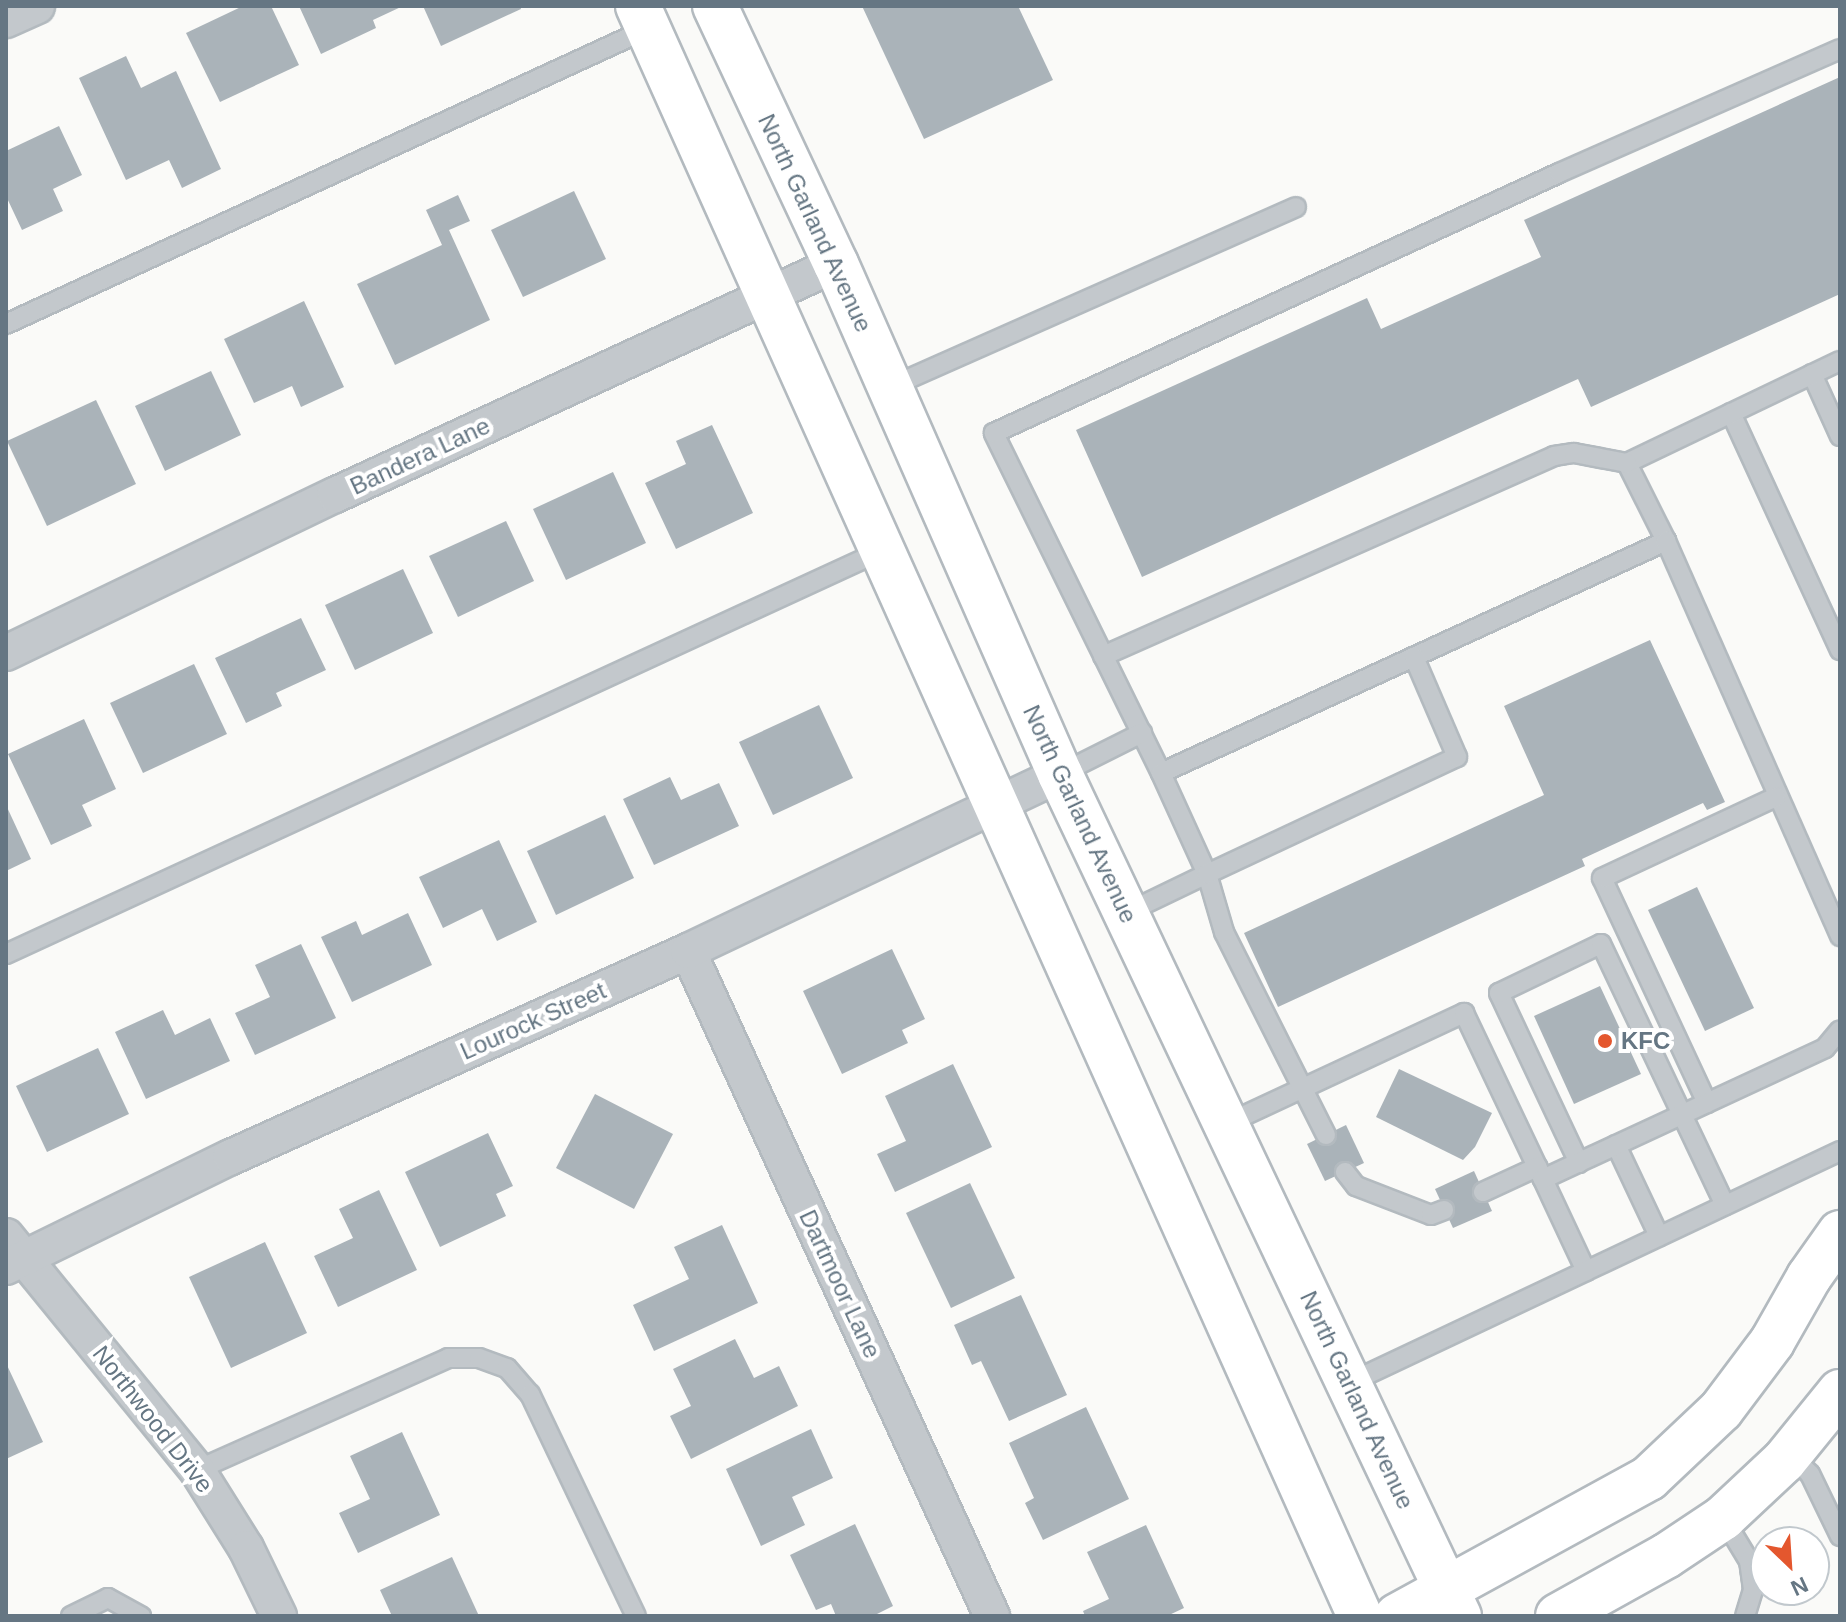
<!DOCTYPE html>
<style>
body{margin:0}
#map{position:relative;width:1846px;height:1622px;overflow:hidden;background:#fafaf8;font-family:Helvetica,sans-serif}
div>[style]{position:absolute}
.building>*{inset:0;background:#aab3b9}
.roads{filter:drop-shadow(2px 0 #b3babf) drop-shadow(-2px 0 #b3babf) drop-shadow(0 2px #b3babf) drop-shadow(0 -2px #b3babf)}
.service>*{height:18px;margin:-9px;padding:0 9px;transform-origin:9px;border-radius:9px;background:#c3c8cc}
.minor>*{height:34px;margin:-17px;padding:0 17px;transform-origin:17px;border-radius:17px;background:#c3c8cc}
.secondary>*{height:44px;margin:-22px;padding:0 22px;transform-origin:22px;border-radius:22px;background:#fff}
.dots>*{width:22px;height:22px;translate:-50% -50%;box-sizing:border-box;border:4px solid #fff;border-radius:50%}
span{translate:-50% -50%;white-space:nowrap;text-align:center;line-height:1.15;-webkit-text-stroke:8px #fff;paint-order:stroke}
.street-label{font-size:24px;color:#657683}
.poi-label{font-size:24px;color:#657683;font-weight:700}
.left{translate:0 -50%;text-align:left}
.frame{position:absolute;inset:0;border:8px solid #657683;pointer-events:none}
.north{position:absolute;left:1750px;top:1526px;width:80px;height:80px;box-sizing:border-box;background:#fff;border:2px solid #c1c8cd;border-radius:50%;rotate:155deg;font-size:22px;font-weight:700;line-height:32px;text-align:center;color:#657683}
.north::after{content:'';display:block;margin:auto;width:28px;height:36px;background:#e4572e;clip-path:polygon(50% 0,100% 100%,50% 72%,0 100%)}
</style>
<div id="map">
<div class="building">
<i style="clip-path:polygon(243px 6px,271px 6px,299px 65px,220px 102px,186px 33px)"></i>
<i style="clip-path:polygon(299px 6px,403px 6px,373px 20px,376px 28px,321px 54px)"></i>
<i style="clip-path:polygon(423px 6px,520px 6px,521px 9px,441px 46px)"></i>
<i style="clip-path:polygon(862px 6px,1018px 6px,1053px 80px,924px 139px)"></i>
<i style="clip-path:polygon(126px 56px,141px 88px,176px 71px,221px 169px,182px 188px,169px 160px,126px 180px,79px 78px)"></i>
<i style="clip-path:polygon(1840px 77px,1840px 294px,1591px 407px,1578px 379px,1142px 577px,1076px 430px,1367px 298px,1381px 329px,1541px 257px,1524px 220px)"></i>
<i style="clip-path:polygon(59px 126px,82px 175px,53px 189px,63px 211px,22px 230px,6px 196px,6px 151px)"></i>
<i style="clip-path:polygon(574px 191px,606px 259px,523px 297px,491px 230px)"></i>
<i style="clip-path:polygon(458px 195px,470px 221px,449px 230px,490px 320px,395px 365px,357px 284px,442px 245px,426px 210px)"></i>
<i style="clip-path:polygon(304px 301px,344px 387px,301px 407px,292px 386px,254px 403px,224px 339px)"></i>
<i style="clip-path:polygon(211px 371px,241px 435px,165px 471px,135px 406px)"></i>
<i style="clip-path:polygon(96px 400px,136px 484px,47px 526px,7px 441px)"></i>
<i style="clip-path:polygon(712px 425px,753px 513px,676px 549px,645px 483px,686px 464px,676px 441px)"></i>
<i style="clip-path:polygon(613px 472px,646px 543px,566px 580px,533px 509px)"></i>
<i style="clip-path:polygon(506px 521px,534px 581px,458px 617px,429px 556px)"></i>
<i style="clip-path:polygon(403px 569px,433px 633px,355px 670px,325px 605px)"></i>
<i style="clip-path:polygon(301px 618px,326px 670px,276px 693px,282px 706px,246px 723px,215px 658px)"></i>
<i style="clip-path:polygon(1650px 640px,1725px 802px,1707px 810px,1703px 803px,1582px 859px,1585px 866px,1278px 1007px,1244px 933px,1544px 795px,1504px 706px)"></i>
<i style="clip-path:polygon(194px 664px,227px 734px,143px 773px,110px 703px)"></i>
<i style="clip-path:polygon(819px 705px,853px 778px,773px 815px,739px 742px)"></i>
<i style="clip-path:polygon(84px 719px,116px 789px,82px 805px,92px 826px,51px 845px,8px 754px)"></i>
<i style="clip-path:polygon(670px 777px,681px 800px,719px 783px,739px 826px,654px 865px,623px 799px)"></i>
<i style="clip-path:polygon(6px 805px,31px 859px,6px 871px)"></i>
<i style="clip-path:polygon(605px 815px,634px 878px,556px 915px,527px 851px)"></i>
<i style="clip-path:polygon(499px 840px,537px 922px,497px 941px,482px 909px,443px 928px,419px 877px)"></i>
<i style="clip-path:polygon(1697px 887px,1754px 1008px,1705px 1031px,1648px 910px)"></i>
<i style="clip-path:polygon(408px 913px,432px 965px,352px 1002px,321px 937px,356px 921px,362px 935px)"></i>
<i style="clip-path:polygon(301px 944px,336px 1018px,255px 1055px,235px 1013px,270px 997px,255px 965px)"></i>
<i style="clip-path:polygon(892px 949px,925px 1019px,902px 1030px,908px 1043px,842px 1074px,803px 991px)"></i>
<i style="clip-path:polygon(1600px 986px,1641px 1074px,1574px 1104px,1534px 1016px)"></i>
<i style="clip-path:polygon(163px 1010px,175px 1035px,210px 1018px,230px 1061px,146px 1099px,115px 1032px)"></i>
<i style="clip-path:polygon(98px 1048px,129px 1114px,47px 1152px,16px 1086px)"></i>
<i style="clip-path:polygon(953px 1064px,992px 1147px,895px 1192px,877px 1154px,906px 1141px,885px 1096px)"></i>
<i style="clip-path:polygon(1399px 1069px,1492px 1113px,1475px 1147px,1463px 1160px,1376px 1117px)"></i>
<i style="clip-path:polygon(595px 1094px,673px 1134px,634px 1209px,556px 1168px)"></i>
<i style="clip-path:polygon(1346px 1125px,1364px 1163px,1325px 1181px,1307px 1144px)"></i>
<i style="clip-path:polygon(488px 1133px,513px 1186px,496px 1194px,506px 1216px,440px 1247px,405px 1172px)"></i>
<i style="clip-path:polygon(1474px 1171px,1492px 1211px,1453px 1228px,1435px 1189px)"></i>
<i style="clip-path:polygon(970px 1183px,1015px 1278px,951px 1308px,906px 1213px)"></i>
<i style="clip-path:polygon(379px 1190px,417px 1270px,338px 1307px,314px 1256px,353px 1238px,339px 1209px)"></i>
<i style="clip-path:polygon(722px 1225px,758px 1303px,654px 1351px,633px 1305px,689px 1279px,674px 1247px)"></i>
<i style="clip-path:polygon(265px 1242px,307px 1333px,231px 1368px,189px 1277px)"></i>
<i style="clip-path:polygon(1021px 1295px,1067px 1395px,1009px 1421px,981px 1361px,972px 1365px,954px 1325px)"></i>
<i style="clip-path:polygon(735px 1339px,754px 1378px,779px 1366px,798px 1406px,691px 1459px,670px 1416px,691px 1406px,673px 1369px)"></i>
<i style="clip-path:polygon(6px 1363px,43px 1442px,6px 1459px)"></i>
<i style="clip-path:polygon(1086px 1407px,1129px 1499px,1043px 1540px,1025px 1503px,1034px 1498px,1009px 1443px)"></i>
<i style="clip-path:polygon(811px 1429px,833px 1478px,792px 1497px,805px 1525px,761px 1546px,726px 1469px)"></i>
<i style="clip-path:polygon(402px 1432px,440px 1515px,358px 1553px,339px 1513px,370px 1499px,350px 1456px)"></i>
<i style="clip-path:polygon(855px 1524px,893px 1606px,873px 1616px,836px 1616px,831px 1604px,816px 1610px,790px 1555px)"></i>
<i style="clip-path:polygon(1146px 1525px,1184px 1608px,1167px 1616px,1085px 1616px,1083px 1611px,1109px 1599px,1087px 1552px)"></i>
<i style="clip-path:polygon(452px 1557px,479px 1616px,392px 1616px,380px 1590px)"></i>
</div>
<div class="roads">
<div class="service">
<i style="left:6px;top:324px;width:708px;rotate:-24.72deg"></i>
<i style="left:1812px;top:374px;width:68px;rotate:65.7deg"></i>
<i style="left:890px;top:387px;width:444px;rotate:-23.9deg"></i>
<i style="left:1731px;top:413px;width:261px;rotate:65.3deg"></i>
<i style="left:1666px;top:541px;width:87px;rotate:-116.6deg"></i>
<i style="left:1627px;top:463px;width:236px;rotate:-25.6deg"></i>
<i style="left:1103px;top:656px;width:493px;rotate:-23.9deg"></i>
<i style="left:1554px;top:456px;width:20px;rotate:-9deg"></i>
<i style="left:1574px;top:453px;width:54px;rotate:10.7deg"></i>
<i style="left:1161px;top:773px;width:379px;rotate:-116.2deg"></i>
<i style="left:994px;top:433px;width:622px;rotate:-24.71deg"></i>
<i style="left:1559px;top:173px;width:307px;rotate:-23.8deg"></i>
<i style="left:1060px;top:774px;width:92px;rotate:-26.6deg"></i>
<i style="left:1126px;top:913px;width:90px;rotate:-25.7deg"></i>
<i style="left:1207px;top:874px;width:111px;rotate:-114.5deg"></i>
<i style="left:1161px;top:773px;width:556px;rotate:-24.67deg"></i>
<i style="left:1666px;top:541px;width:432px;rotate:66.2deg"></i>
<i style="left:6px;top:954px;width:966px;rotate:-24.73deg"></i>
<i style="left:1707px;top:1103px;width:248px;rotate:-115deg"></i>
<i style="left:1602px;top:878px;width:192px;rotate:-25deg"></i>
<i style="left:1226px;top:1124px;width:263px;rotate:-25deg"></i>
<i style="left:1464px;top:1013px;width:184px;rotate:64.6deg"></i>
<i style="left:1326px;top:1135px;width:227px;rotate:-116.7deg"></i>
<i style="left:1224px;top:932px;width:60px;rotate:-106.3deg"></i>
<i style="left:1207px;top:874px;width:276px;rotate:-25.1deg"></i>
<i style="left:1457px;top:757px;width:109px;rotate:-113.3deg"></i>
<i style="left:1616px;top:1145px;width:101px;rotate:64.7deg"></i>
<i style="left:1579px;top:1163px;width:188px;rotate:-115.2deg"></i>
<i style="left:1499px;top:993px;width:113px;rotate:-25.7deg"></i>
<i style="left:1601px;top:944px;width:289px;rotate:64.6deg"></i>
<i style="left:1345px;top:1172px;width:18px;rotate:52deg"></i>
<i style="left:1356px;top:1186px;width:80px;rotate:21.1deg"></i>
<i style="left:1431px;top:1215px;width:14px;rotate:-21deg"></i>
<i style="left:1483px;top:1192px;width:60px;rotate:-24.8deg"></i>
<i style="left:1586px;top:1271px;width:102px;rotate:-115.1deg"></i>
<i style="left:1543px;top:1179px;width:311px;rotate:-24.9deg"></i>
<i style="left:1825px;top:1048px;width:23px;rotate:-50deg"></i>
<i style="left:1349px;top:1383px;width:543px;rotate:-25.29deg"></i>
<i style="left:1790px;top:1454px;width:28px;rotate:45deg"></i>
<i style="left:1810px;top:1474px;width:69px;rotate:64.2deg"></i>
<i style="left:197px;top:1470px;width:275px;rotate:-24deg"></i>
<i style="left:448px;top:1358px;width:31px"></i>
<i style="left:479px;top:1358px;width:30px;rotate:20deg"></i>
<i style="left:507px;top:1368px;width:35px;rotate:49deg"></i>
<i style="left:530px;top:1394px;width:246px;rotate:64.5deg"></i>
<i style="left:1723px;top:1518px;width:50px;rotate:58.8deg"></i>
<i style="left:1749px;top:1561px;width:29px;rotate:82deg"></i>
<i style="left:1753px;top:1590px;width:27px;rotate:107deg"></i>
<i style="left:71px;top:1616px;width:41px;rotate:-25.9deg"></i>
<i style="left:108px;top:1598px;width:38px;rotate:29deg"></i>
</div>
<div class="minor">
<i style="left:6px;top:20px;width:34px;rotate:-24deg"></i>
<i style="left:6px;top:653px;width:365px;rotate:-25.7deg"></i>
<i style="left:335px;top:495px;width:552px;rotate:-24.75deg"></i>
<i style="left:688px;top:951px;width:731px;rotate:65.43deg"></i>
<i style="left:6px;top:1236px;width:302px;rotate:50.8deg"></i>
<i style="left:197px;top:1470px;width:92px;rotate:57.9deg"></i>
<i style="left:246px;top:1548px;width:76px;rotate:64.1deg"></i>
<i style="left:6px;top:1267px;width:250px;rotate:-26.1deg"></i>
<i style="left:231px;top:1157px;width:501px;rotate:-24.26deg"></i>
<i style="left:688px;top:951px;width:412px;rotate:-25.4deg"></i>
</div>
<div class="secondary">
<i style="left:638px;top:6px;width:1764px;rotate:65.85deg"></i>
<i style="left:715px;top:6px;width:285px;rotate:64.9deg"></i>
<i style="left:836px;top:264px;width:557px;rotate:66.29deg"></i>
<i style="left:1060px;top:774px;width:932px;rotate:64.65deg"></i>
<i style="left:1397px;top:1616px;width:287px;rotate:-28.7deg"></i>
<i style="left:1649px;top:1478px;width:99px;rotate:-43.4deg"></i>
<i style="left:1721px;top:1410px;width:85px;rotate:-53.1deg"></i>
<i style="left:1772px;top:1342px;width:75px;rotate:-60.4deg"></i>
<i style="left:1809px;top:1277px;width:54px;rotate:-54.8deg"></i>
<i style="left:1558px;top:1616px;width:124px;rotate:-29.1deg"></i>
<i style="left:1666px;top:1556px;width:69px;rotate:-33.7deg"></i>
<i style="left:1723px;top:1518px;width:83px;rotate:-43.1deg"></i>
<i style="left:1784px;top:1461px;width:89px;rotate:-50.9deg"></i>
</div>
</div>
<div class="dots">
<i style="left:1605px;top:1041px;background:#e4572e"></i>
</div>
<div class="street-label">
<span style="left:815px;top:223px;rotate:65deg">North Garland Avenue</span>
<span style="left:420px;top:456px;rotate:-25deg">Bandera Lane</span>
<span style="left:1080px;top:814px;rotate:65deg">North Garland Avenue</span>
<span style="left:533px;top:1021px;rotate:-24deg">Lourock Street</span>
<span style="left:840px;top:1284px;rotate:65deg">Dartmoor Lane</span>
<span style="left:1357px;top:1400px;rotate:65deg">North Garland Avenue</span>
<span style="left:153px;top:1419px;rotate:52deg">Northwood Drive</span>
</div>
<div class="poi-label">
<span class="left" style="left:1621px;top:1041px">KFC</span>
</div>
<div class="frame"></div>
<div class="north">N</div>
</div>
